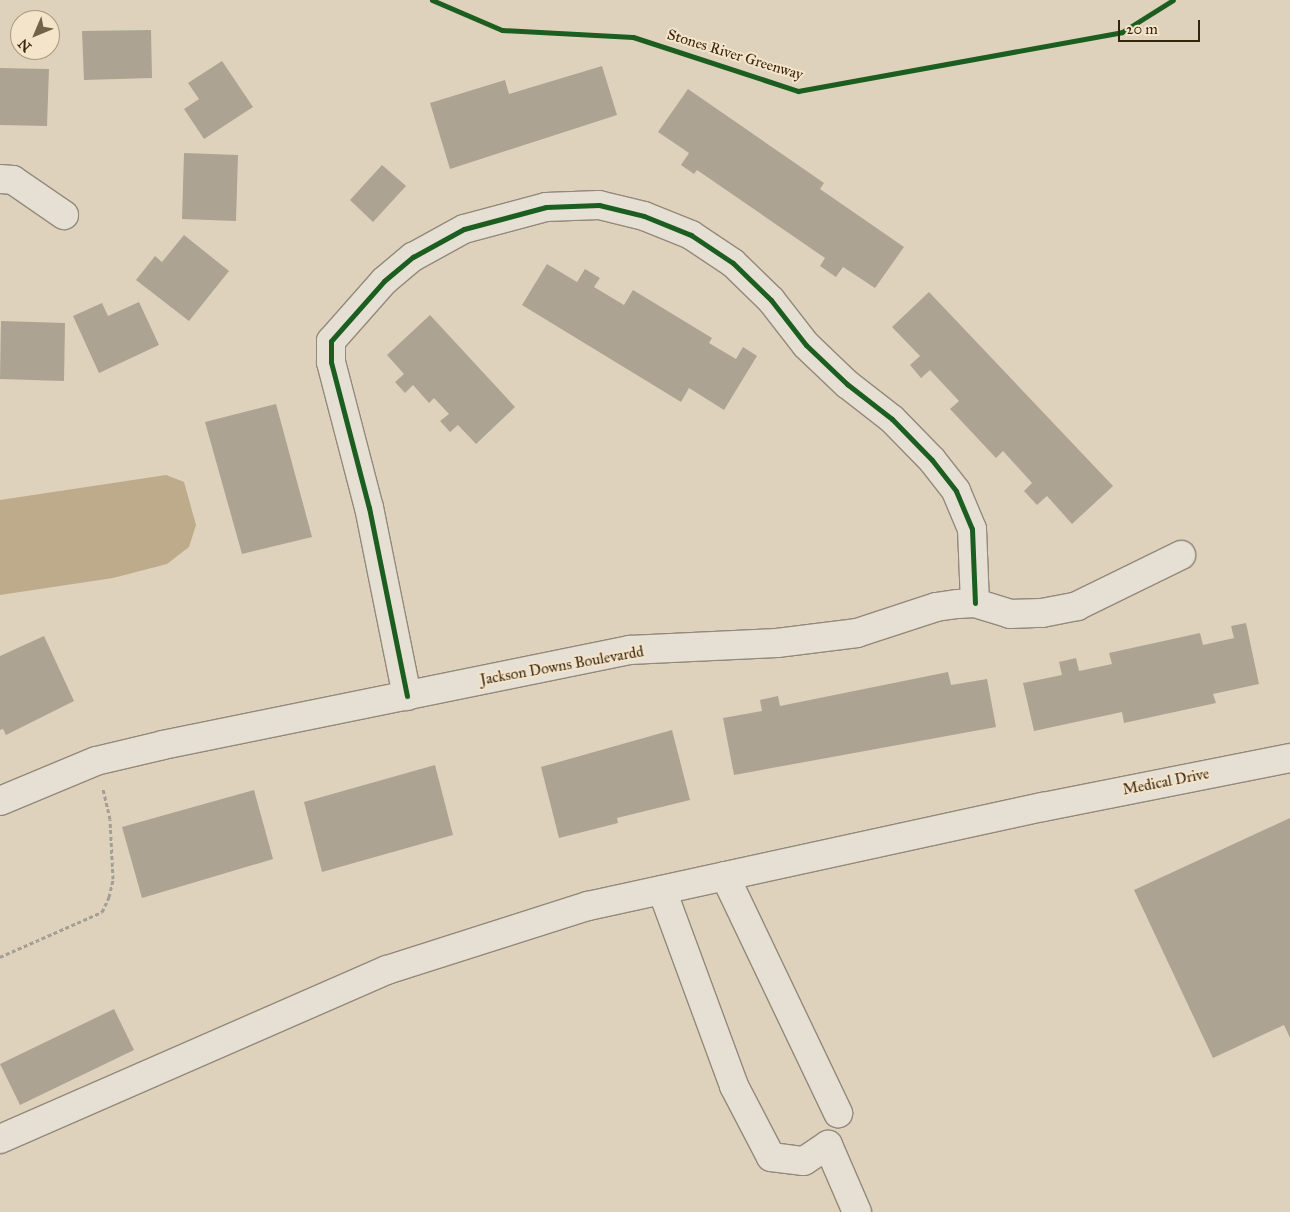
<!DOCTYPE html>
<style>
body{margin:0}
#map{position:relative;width:1290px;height:1212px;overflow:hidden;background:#dfd2bc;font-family:"IM FELL Great Primer",serif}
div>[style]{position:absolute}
.water>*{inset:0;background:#bdab8c}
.building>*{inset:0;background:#ada393}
.path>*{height:3px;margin-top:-1.5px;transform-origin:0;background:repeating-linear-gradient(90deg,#a49e93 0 4px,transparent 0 6.5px)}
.roads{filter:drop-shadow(1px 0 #93897a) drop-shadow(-1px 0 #93897a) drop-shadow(0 1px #93897a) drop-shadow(0 -1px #93897a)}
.minor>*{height:28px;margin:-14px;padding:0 14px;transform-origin:14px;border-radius:14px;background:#e5dfd4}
.cycleway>*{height:5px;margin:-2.5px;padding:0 2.5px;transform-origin:2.5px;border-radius:2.5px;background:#1b5e20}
span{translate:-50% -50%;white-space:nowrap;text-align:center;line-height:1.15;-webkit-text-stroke:4px #f4e4ca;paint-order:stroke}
.street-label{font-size:15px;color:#36250d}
.north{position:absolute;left:10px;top:10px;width:50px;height:50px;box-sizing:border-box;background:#f4e4ca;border:1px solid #a8987e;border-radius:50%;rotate:225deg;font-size:14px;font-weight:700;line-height:20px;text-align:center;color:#36250d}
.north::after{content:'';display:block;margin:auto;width:18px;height:22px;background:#71624a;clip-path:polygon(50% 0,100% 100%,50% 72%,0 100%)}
.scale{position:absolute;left:1118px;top:20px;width:82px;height:22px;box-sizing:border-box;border:2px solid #36250d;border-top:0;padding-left:6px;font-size:15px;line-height:18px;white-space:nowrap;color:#36250d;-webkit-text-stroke:4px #f4e4ca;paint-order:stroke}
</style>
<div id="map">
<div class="water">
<i style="clip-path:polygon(166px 475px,184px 482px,196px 525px,189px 547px,167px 564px,113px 578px,0 595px,0 500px)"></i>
</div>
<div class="building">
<i style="clip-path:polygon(151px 30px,152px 78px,84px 80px,82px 31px)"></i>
<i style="clip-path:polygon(222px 61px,253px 107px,204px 139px,184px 109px,199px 99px,188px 83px)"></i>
<i style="clip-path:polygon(602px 66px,617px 115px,450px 169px,430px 103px,505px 80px,509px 94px)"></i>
<i style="clip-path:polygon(0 68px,49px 69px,47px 126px,0 125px)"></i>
<i style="clip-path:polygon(688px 89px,824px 183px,820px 189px,904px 247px,875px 288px,843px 267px,836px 277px,820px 266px,825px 258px,697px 170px,694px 174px,681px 165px,689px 153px,658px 132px)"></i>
<i style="clip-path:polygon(184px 153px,238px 155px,236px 221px,182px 219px)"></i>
<i style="clip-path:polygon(382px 165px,406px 186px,373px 222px,350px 200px)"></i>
<i style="clip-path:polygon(184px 235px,229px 271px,189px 321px,136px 280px,155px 256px,162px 262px)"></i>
<i style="clip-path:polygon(547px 264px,577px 282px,585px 269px,600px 278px,594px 287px,624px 305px,633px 290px,712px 338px,709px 343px,736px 359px,743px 347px,757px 356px,724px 410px,689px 388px,681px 402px,522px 305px)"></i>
<i style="clip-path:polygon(929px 292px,1113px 486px,1072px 524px,1047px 496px,1037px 505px,1024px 491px,1032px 483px,1003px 451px,996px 458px,950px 409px,959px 401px,930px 370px,921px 378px,910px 365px,920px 356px,892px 327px)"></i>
<i style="clip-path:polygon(139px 302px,159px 345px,99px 373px,73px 316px,102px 303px,108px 316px)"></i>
<i style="clip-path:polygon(430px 315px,515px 407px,476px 444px,458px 425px,450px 432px,440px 421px,449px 414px,434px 398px,429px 403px,413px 385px,405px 393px,395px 382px,404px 374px,387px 355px)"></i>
<i style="clip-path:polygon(1px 321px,65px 323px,64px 381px,0 379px)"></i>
<i style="clip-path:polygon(276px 404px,312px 537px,242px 554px,205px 422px)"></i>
<i style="clip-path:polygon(1246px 623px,1259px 684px,1213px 694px,1216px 703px,1124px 723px,1122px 712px,1034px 731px,1023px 683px,1062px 675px,1059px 662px,1076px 658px,1079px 671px,1112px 664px,1109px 653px,1200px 633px,1203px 645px,1234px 638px,1231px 626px)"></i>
<i style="clip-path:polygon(44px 636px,74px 701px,6px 735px,3px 729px,0 730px,0 656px)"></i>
<i style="clip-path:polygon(948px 672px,951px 685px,987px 679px,996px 727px,734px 775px,723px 718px,762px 711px,760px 700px,778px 696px,780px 706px)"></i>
<i style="clip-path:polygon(672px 730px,690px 800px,617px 818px,618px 823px,559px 838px,541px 767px)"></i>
<i style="clip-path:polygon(435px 765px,453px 835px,322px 872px,304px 802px)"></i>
<i style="clip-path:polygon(254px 790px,273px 859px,142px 898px,122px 827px)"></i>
<i style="clip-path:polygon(1290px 818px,1290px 1038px,1284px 1025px,1213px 1058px,1134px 890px)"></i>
<i style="clip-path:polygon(114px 1009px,134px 1050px,20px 1105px,0 1064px)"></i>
</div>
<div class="path">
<i style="left:0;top:957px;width:111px;rotate:-23.8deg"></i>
<i style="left:102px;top:912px;width:17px;rotate:-65deg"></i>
<i style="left:109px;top:897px;width:18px;rotate:-77deg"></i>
<i style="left:113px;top:879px;width:60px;rotate:-92.9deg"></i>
<i style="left:110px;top:819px;width:31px;rotate:-103deg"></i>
</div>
<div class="roads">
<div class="minor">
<i style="left:0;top:179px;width:13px;rotate:4deg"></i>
<i style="left:13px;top:180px;width:62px;rotate:34.5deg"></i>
<i style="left:407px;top:696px;width:192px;rotate:-101.4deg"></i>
<i style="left:369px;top:508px;width:151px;rotate:-104.6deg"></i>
<i style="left:331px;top:362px;width:21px;rotate:-90deg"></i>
<i style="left:331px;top:341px;width:80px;rotate:-48.5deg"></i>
<i style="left:384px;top:281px;width:38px;rotate:-40deg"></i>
<i style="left:413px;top:257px;width:58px;rotate:-28.8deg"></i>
<i style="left:464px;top:229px;width:85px;rotate:-15deg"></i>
<i style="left:546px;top:207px;width:53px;rotate:-2.2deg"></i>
<i style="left:599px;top:205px;width:46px;rotate:13.7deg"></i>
<i style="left:644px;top:216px;width:51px;rotate:22deg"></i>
<i style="left:691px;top:235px;width:50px;rotate:33.7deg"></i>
<i style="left:733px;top:263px;width:53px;rotate:44.2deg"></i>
<i style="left:771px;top:300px;width:57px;rotate:52.1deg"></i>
<i style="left:806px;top:345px;width:57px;rotate:43.6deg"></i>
<i style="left:847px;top:384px;width:57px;rotate:37.9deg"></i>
<i style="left:892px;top:419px;width:57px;rotate:45.7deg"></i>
<i style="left:932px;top:460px;width:39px;rotate:52deg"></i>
<i style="left:956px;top:491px;width:41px;rotate:67.2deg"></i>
<i style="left:972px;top:529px;width:74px;rotate:87.7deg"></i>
<i style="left:0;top:801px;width:104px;rotate:-22.6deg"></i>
<i style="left:96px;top:761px;width:69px;rotate:-13.4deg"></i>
<i style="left:163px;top:745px;width:476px;rotate:-11.5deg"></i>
<i style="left:629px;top:650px;width:148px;rotate:-2.7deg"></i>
<i style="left:777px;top:643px;width:81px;rotate:-7.1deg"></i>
<i style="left:857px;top:633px;width:83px;rotate:-18.2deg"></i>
<i style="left:936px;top:607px;width:22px;rotate:-8deg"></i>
<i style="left:958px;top:604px;width:17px;rotate:-3deg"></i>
<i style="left:975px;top:603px;width:37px;rotate:17deg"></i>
<i style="left:1010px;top:614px;width:32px;rotate:-2deg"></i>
<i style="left:1042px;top:613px;width:36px;rotate:-11deg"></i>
<i style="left:1077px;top:606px;width:116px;rotate:-26.1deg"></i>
<i style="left:725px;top:876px;width:263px;rotate:64.5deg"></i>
<i style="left:662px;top:890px;width:209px;rotate:69.8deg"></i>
<i style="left:734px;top:1086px;width:80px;rotate:62.5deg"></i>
<i style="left:771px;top:1157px;width:33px;rotate:7deg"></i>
<i style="left:804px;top:1161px;width:29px;rotate:-34deg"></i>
<i style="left:828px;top:1145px;width:73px;rotate:66.6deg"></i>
<i style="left:0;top:1139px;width:422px;rotate:-23.6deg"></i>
<i style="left:387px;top:970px;width:211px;rotate:-17.7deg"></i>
<i style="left:588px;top:906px;width:466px;rotate:-12.3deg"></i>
<i style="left:1043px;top:807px;width:252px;rotate:-11.2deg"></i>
</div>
</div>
<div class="cycleway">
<i style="left:432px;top:0;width:76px;rotate:23.2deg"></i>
<i style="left:502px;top:30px;width:131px;rotate:3.1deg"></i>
<i style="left:633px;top:37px;width:174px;rotate:18.1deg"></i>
<i style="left:798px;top:91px;width:329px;rotate:-10.3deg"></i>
<i style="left:1122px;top:32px;width:60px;rotate:-32.1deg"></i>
<i style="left:407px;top:696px;width:192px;rotate:-101.4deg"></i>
<i style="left:369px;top:508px;width:151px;rotate:-104.6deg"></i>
<i style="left:331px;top:362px;width:21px;rotate:-90deg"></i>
<i style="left:331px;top:341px;width:80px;rotate:-48.5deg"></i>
<i style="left:384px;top:281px;width:38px;rotate:-40deg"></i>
<i style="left:413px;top:257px;width:58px;rotate:-28.8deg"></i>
<i style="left:464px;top:229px;width:85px;rotate:-15deg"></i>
<i style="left:546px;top:207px;width:53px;rotate:-2.2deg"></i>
<i style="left:599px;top:205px;width:46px;rotate:13.7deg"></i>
<i style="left:644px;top:216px;width:51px;rotate:22deg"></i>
<i style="left:691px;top:235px;width:50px;rotate:33.7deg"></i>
<i style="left:733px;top:263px;width:53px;rotate:44.2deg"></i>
<i style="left:771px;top:300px;width:57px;rotate:52.1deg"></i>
<i style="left:806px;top:345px;width:57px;rotate:43.6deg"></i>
<i style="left:847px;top:384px;width:57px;rotate:37.9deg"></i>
<i style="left:892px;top:419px;width:57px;rotate:45.7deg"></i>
<i style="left:932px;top:460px;width:39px;rotate:52deg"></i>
<i style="left:956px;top:491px;width:41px;rotate:67.2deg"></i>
<i style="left:972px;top:529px;width:74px;rotate:87.7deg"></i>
</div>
<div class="street-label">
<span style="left:735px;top:55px;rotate:17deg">Stones River Greenway</span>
<span style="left:562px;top:666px;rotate:-10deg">Jackson Downs Boulevardd</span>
<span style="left:1166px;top:782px;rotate:-11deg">Medical Drive</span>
</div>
<div class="north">N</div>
<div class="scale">20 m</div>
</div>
